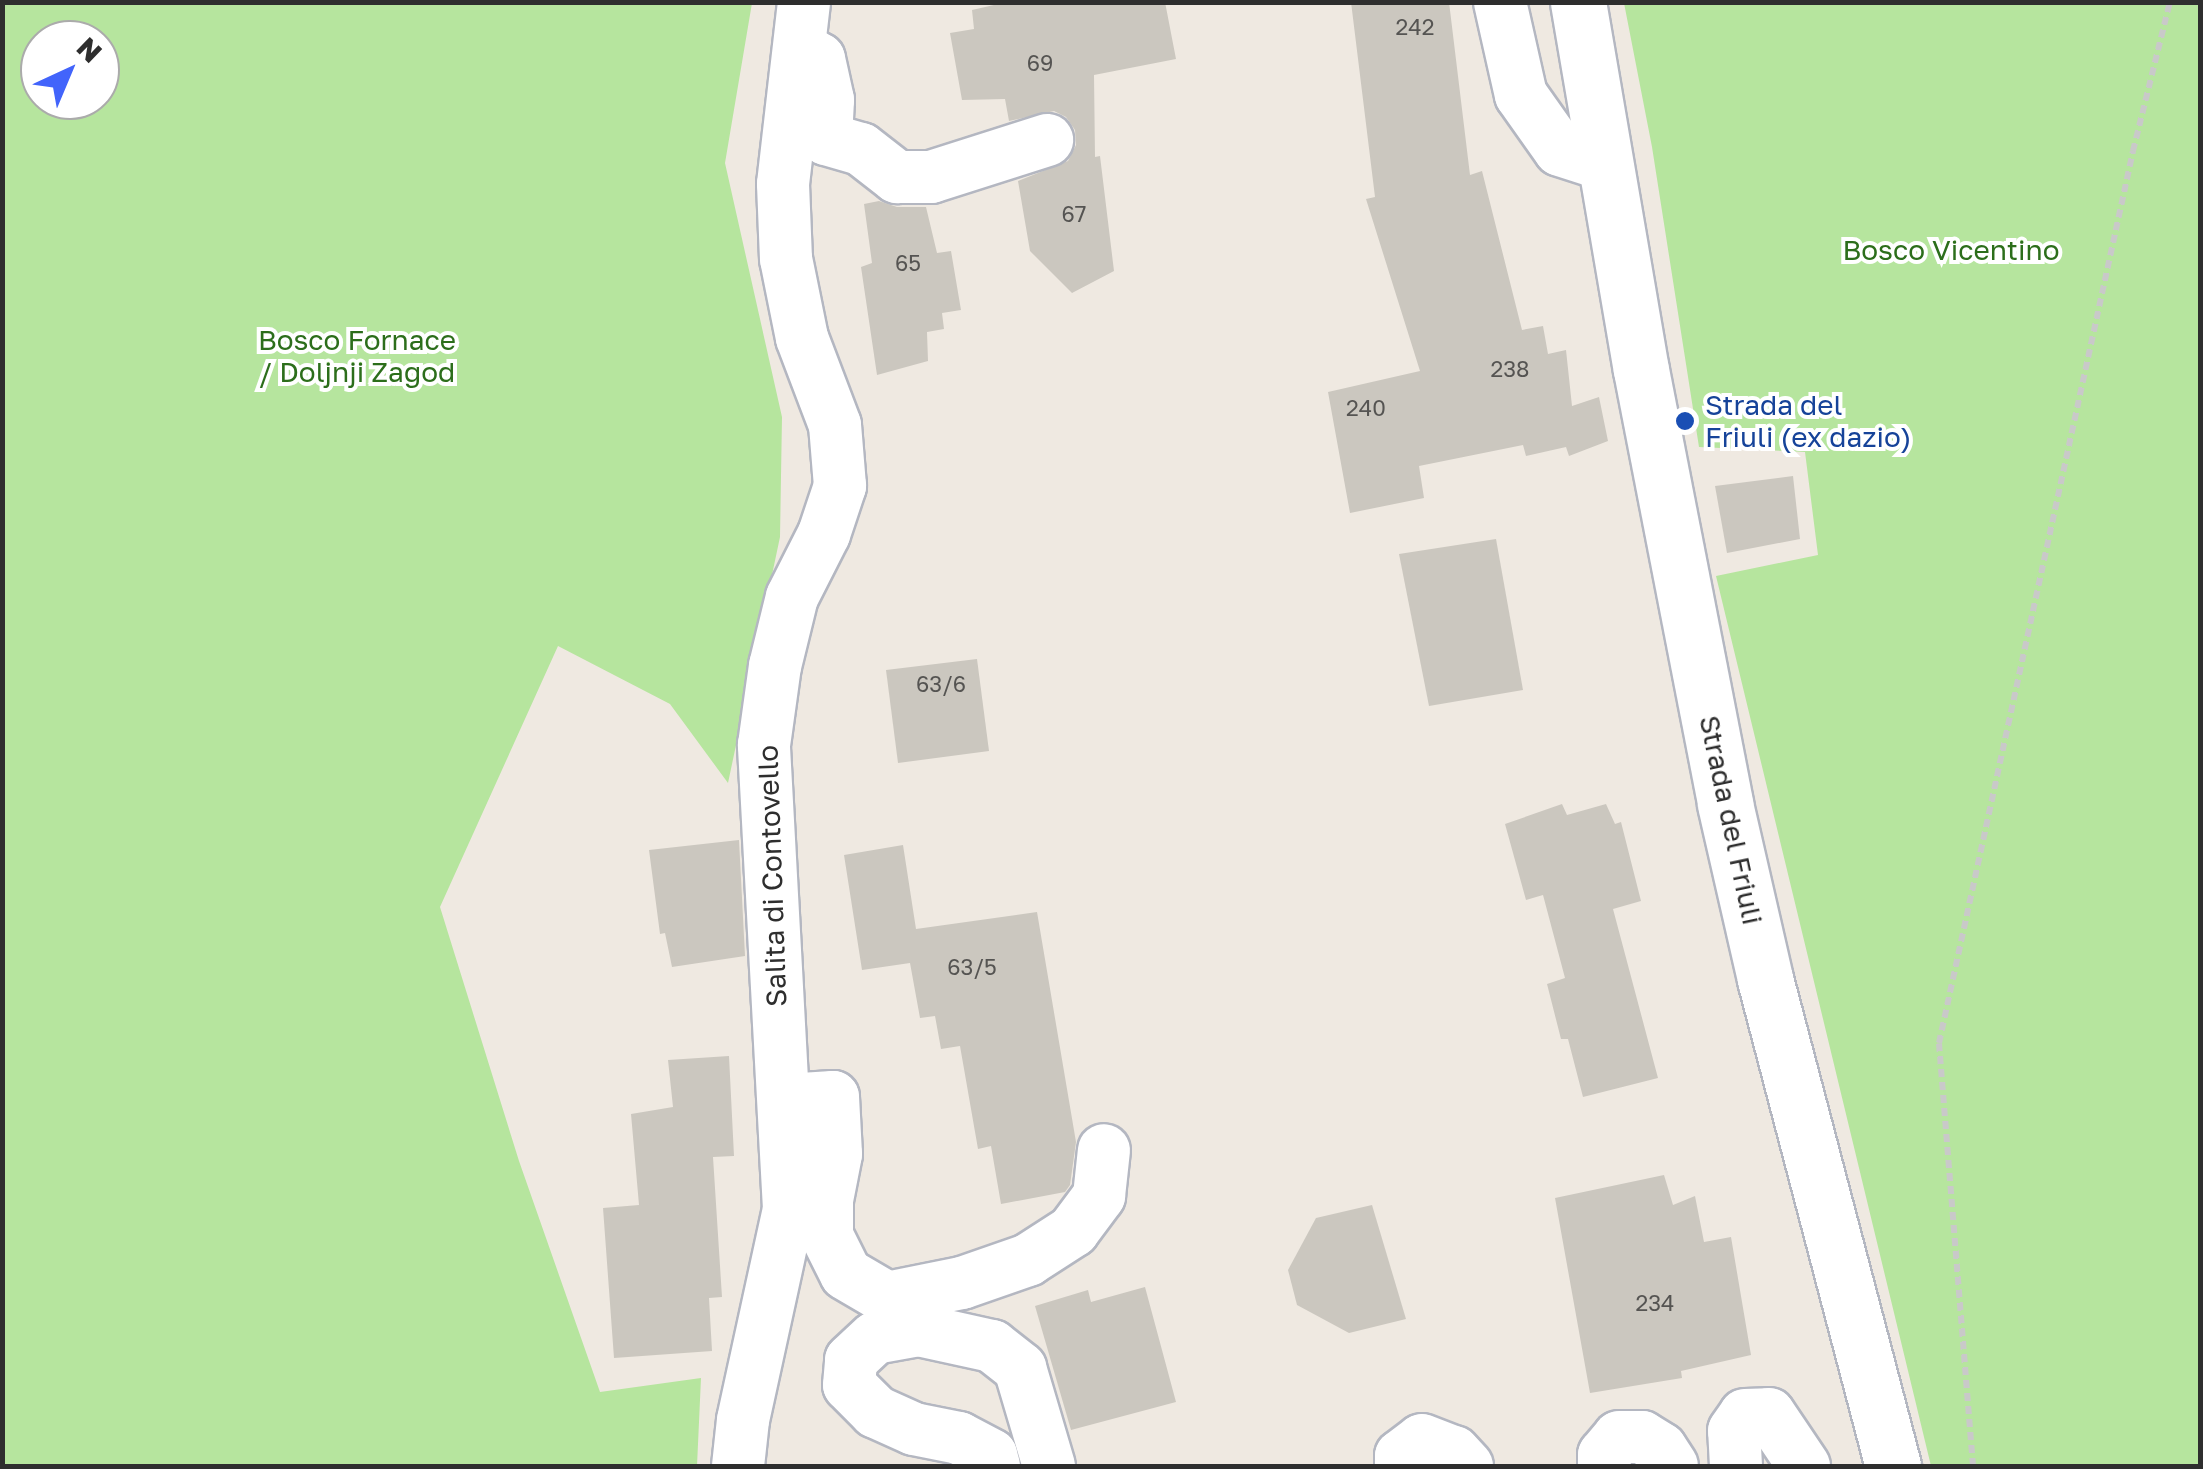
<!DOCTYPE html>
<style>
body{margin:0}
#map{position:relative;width:2203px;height:1469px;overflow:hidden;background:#efe9e1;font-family:"Golos Text",sans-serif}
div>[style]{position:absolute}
.green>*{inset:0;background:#b6e59e}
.building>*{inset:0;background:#cbc7bf}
.path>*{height:6px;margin-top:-3px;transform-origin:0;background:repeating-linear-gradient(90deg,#c9c9c9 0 8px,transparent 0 13px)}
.roads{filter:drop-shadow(2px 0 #b4b7c1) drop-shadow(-2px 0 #b4b7c1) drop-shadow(0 2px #b4b7c1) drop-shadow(0 -2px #b4b7c1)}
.street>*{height:52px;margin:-26px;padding:0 26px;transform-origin:26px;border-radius:26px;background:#fff}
.secondary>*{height:55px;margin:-27.5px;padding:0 27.5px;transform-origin:27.5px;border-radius:27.5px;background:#fff}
.dots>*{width:28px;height:28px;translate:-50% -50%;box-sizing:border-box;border:5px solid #fff;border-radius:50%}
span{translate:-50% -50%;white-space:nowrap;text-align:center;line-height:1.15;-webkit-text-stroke:8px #fff;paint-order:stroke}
.number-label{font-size:22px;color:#555452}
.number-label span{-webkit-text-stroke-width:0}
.park-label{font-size:28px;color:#2c6e1b}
.transit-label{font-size:28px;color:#164399}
.left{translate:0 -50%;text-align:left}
.street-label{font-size:28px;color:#2e2e2e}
.frame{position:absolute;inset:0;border:5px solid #2e2e2e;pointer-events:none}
.north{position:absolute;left:20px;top:20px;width:100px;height:100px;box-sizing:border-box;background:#fff;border:2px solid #ababab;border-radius:50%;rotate:44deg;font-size:28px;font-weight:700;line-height:40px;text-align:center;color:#2e2e2e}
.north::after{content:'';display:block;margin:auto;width:35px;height:45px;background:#4264fb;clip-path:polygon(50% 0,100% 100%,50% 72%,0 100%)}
</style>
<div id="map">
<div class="green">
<i style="clip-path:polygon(evenodd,3px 3px,752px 3px,725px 163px,782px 417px,780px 537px,728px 783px,670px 704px,558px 646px,440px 907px,519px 1161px,600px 1392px,701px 1378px,697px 1466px,3px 1466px,3px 3px,40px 40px,100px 40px,100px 100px,40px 100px,40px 40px)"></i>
<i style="clip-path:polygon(1624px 3px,2200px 3px,2200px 1466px,1931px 1466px,1716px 576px,1818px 555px,1805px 452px,1699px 447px,1652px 147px)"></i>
</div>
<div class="building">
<i style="clip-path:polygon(1007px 2px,1165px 2px,1176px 59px,1094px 75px,1095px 157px,1100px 156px,1114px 271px,1072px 293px,1030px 251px,1018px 181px,1068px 161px,1076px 145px,1075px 130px,1066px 117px,1054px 111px,1009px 121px,1005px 99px,962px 100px,950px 33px,974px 29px,972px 10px)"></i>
<i style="clip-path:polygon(1351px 2px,1449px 2px,1470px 175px,1482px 171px,1522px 330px,1543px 326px,1548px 354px,1566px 350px,1572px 406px,1599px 397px,1608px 441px,1569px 456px,1566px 447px,1526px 456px,1523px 445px,1419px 466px,1424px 498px,1350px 513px,1328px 392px,1420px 371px,1366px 199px,1375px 197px)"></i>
<i style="clip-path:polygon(879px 201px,897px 207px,926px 207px,937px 253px,951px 251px,961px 310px,942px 313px,944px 329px,927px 332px,928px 361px,877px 375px,861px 267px,872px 263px,864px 204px)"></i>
<i style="clip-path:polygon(1793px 476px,1800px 539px,1727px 553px,1715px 486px)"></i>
<i style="clip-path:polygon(1496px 539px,1523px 690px,1429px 706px,1399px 554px)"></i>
<i style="clip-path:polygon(977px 659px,989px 751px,898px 763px,886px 670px)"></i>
<i style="clip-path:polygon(1562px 804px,1567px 815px,1606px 804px,1615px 824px,1621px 822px,1641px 901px,1613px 909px,1658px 1078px,1583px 1097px,1568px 1039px,1561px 1039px,1547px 984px,1565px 978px,1543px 895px,1526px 900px,1505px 824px)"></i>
<i style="clip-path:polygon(739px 840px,745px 956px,672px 967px,665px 933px,660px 934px,649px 850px)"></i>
<i style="clip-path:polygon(903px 845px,916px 929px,1037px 912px,1076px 1142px,1070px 1185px,1065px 1192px,1001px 1204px,991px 1146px,978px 1149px,960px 1046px,941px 1049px,935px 1016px,920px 1018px,910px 963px,862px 970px,844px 855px)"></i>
<i style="clip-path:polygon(729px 1056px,734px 1156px,713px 1157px,722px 1297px,709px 1298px,712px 1351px,614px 1358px,603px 1208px,639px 1205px,631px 1114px,673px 1107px,668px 1060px)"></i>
<i style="clip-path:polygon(1664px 1175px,1673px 1205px,1695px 1196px,1704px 1242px,1731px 1237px,1751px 1355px,1681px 1371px,1682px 1378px,1590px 1393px,1555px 1198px)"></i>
<i style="clip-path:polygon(1372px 1205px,1406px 1319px,1349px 1333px,1297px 1305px,1288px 1270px,1316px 1218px)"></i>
<i style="clip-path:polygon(1145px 1287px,1176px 1402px,1071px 1430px,1035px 1306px,1088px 1290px,1091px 1302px)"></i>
</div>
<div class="path">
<i style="left:1973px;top:1466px;width:424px;rotate:-94.6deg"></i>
<i style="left:1939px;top:1043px;width:913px;rotate:-77.73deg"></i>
<i style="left:2133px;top:151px;width:154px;rotate:-76.1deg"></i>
</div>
<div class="roads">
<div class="street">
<i style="left:1500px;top:2px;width:95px;rotate:77.3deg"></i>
<i style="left:1521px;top:95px;width:67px;rotate:54.7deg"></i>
<i style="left:1560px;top:150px;width:49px;rotate:17.7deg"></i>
<i style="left:812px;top:55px;width:8px;rotate:30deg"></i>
<i style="left:819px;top:59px;width:42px;rotate:77.6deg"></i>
<i style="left:828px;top:100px;width:39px;rotate:93deg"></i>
<i style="left:826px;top:139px;width:36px;rotate:16deg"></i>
<i style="left:861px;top:149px;width:46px;rotate:37.9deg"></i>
<i style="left:897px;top:177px;width:34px"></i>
<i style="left:931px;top:177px;width:122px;rotate:-17.7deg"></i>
<i style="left:786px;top:1100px;width:47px;rotate:-3.7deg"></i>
<i style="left:833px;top:1097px;width:57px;rotate:87deg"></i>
<i style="left:836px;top:1154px;width:47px;rotate:101.1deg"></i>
<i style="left:827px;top:1200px;width:36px;rotate:90deg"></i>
<i style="left:827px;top:1236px;width:42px;rotate:63.4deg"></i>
<i style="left:846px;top:1274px;width:48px;rotate:30.3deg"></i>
<i style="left:887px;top:1298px;width:76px;rotate:-11.3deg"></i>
<i style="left:962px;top:1283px;width:70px;rotate:-19.2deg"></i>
<i style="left:1028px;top:1260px;width:54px;rotate:-32.8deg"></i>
<i style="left:1073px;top:1231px;width:44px;rotate:-53.4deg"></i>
<i style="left:1099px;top:1196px;width:46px;rotate:-83.8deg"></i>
<i style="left:738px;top:1466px;width:46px;rotate:-83.8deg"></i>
<i style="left:743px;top:1420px;width:216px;rotate:-77.7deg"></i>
<i style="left:789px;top:1209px;width:465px;rotate:-93.1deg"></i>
<i style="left:764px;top:745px;width:80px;rotate:-82.1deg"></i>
<i style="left:775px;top:666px;width:71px;rotate:-76.2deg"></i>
<i style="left:792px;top:597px;width:71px;rotate:-63.1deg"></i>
<i style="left:824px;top:534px;width:51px;rotate:-71.6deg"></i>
<i style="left:840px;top:486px;width:61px;rotate:-94.7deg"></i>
<i style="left:835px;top:425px;width:93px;rotate:-110.8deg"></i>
<i style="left:802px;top:338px;width:81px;rotate:-101.4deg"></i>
<i style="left:786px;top:259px;width:75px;rotate:-92.3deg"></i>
<i style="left:783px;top:184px;width:183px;rotate:-83.4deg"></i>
<i style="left:994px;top:1466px;width:11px;rotate:-105deg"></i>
<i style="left:991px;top:1455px;width:36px;rotate:-152deg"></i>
<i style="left:959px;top:1438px;width:46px;rotate:-168.7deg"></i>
<i style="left:914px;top:1429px;width:42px;rotate:-155.9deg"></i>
<i style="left:876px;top:1412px;width:38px;rotate:-135deg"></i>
<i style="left:849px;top:1385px;width:25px;rotate:-85deg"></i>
<i style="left:851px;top:1360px;width:33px;rotate:-43deg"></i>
<i style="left:875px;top:1338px;width:45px;rotate:-10.3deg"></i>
<i style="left:919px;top:1330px;width:75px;rotate:12.4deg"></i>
<i style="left:992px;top:1346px;width:36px;rotate:38deg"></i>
<i style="left:1020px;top:1368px;width:102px;rotate:73.5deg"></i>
<i style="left:1401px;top:1466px;width:10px;rotate:-90deg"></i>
<i style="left:1401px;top:1456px;width:26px;rotate:-37deg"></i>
<i style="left:1422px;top:1440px;width:34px;rotate:21deg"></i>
<i style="left:1454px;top:1452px;width:19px;rotate:47deg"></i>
<i style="left:1604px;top:1466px;width:11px;rotate:-90deg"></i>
<i style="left:1604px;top:1455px;width:23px;rotate:-50deg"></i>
<i style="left:1619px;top:1437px;width:23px"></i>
<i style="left:1642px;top:1437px;width:22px;rotate:32deg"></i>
<i style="left:1661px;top:1449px;width:20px;rotate:57deg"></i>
<i style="left:1736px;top:1466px;width:35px;rotate:-93deg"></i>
<i style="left:1734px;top:1431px;width:19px;rotate:-55deg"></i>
<i style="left:1745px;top:1415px;width:24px;rotate:-2deg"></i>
<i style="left:1769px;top:1414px;width:63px;rotate:56.1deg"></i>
</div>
<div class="secondary">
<i style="left:1578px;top:2px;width:373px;rotate:80.3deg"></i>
<i style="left:1641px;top:370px;width:442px;rotate:79deg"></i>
<i style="left:1725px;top:804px;width:180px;rotate:77.1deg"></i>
<i style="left:1765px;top:979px;width:504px;rotate:75.27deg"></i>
</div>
</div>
<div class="dots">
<i style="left:1685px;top:421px;background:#1a4fb4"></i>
</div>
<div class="number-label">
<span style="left:1415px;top:27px">242</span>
<span style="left:1040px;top:63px">69</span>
<span style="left:1074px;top:214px">67</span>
<span style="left:908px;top:263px">65</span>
<span style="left:1510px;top:369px">238</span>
<span style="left:1366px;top:408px">240</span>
<span style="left:941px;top:684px">63/6</span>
<span style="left:972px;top:967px">63/5</span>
<span style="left:1655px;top:1303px">234</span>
</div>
<div class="park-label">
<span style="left:1951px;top:250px">Bosco Vicentino</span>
<span style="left:357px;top:356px">Bosco Fornace<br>/ Doljnji Zagod</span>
</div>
<div class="transit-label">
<span class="left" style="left:1705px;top:421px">Strada del<br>Friuli (ex dazio)</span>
</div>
<div class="street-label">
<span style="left:1731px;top:820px;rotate:78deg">Strada del Friuli</span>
<span style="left:772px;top:876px;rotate:-92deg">Salita di Contovello</span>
</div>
<div class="frame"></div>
<div class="north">N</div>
</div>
